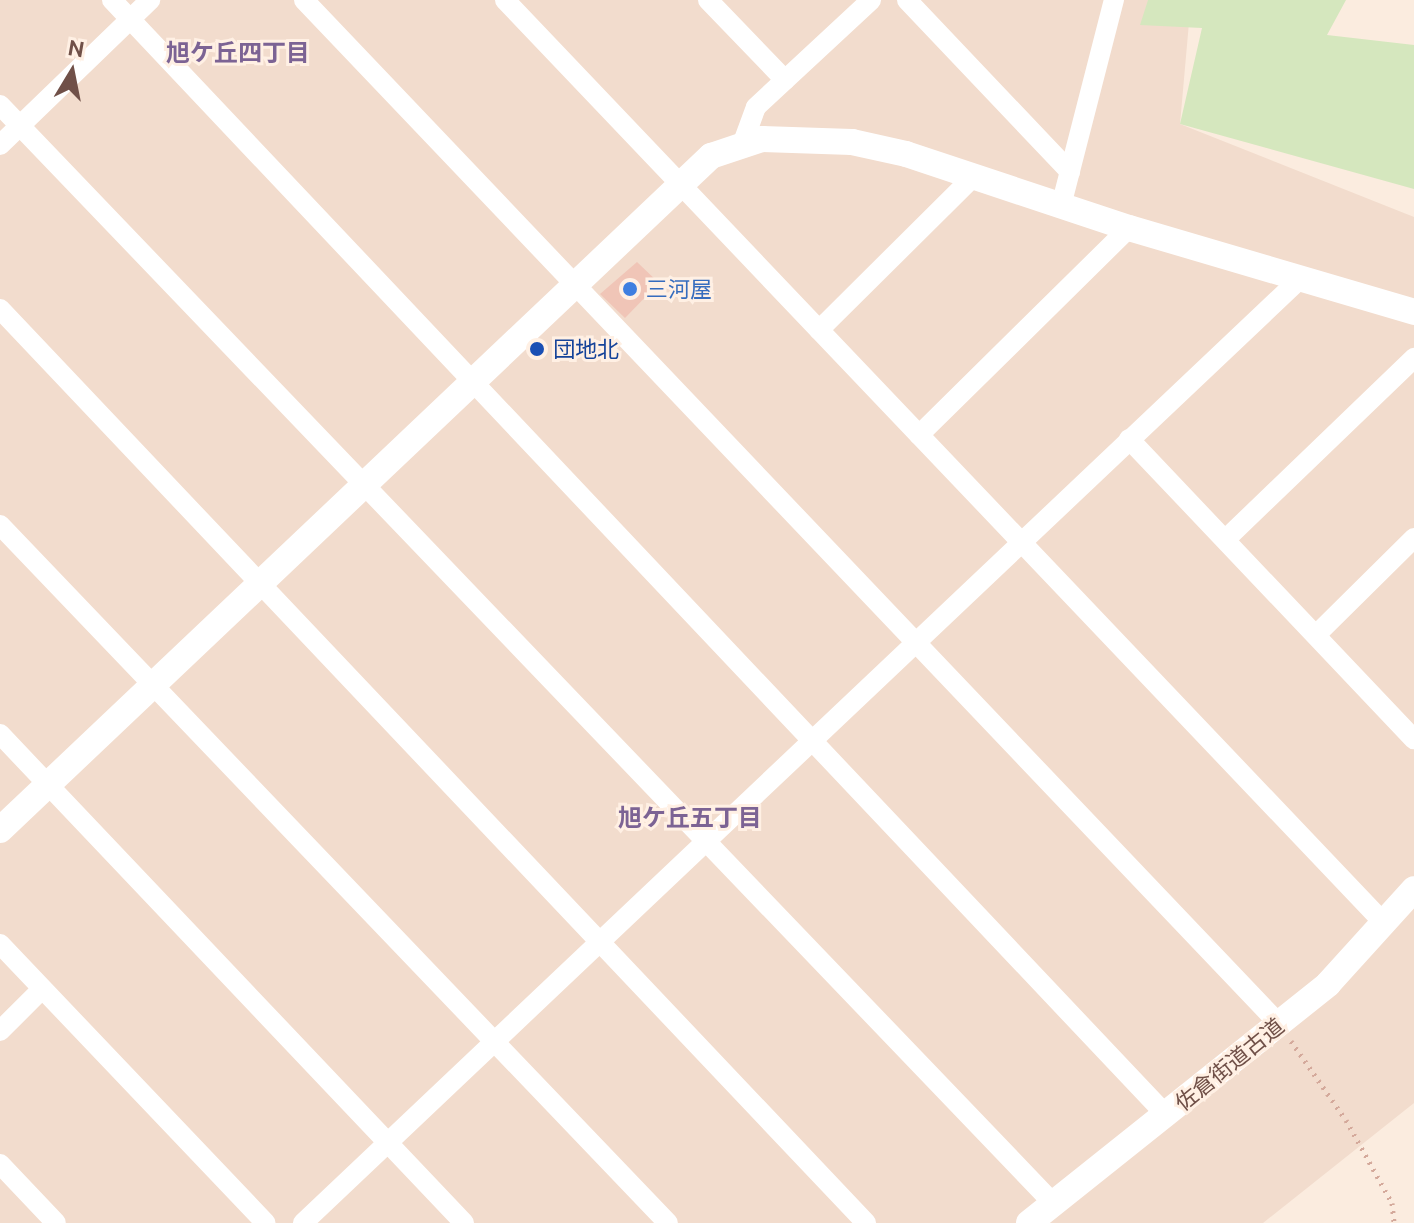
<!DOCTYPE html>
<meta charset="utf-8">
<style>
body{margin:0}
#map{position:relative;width:1414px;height:1223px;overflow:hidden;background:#fbecdf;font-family:Ubuntu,"Noto Sans JP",sans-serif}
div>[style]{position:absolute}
.residential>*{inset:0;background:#f2dccd}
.green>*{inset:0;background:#d5e7be}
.building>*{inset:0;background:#f0c5b7}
.path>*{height:5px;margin-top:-2.5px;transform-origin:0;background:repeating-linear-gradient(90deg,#d4a99b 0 2px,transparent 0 8px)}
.minor>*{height:20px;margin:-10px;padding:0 10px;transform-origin:10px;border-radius:10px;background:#fff}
.tertiary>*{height:26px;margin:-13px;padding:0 13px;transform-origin:13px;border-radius:13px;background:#fff}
.dots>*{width:22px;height:22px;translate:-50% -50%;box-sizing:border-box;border:4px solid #fff0e4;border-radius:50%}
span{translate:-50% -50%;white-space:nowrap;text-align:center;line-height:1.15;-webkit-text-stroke:6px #fff0e4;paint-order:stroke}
.shop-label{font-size:22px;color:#366cbe}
.left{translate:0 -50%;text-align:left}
.transit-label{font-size:22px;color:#164399}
.street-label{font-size:22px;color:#705048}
.neighbourhood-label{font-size:24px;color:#7c6394;font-weight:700}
.north{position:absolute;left:32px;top:32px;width:80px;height:80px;-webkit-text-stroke:6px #fff0e4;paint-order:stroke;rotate:10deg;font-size:22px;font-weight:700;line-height:32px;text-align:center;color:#705048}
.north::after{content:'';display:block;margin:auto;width:28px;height:36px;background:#705048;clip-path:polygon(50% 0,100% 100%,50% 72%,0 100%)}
</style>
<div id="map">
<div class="residential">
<i style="clip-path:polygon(0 0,1191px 0,1180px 124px,1414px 217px,1414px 1103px,1263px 1223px,0 1223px)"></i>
</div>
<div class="green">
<i style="clip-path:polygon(1148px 0,1346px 0,1327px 35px,1414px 45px,1414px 189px,1180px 124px,1202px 28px,1140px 25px)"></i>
</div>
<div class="building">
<i style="clip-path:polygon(637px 262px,659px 283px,625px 318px,600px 294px)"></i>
</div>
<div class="path">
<i style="left:1291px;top:1041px;width:96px;rotate:55.2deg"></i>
<i style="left:1346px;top:1120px;width:95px;rotate:61deg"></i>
<i style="left:1392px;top:1203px;width:20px;rotate:84deg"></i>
</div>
<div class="minor">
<i style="left:112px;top:0;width:1536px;rotate:46.61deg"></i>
<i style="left:304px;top:0;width:1414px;rotate:46.4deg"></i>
<i style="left:505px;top:0;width:1276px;rotate:46.4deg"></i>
<i style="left:708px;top:0;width:111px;rotate:46.1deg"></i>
<i style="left:907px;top:0;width:237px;rotate:46.5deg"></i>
<i style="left:0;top:105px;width:1521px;rotate:46.2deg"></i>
<i style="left:0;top:145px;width:209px;rotate:-44deg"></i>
<i style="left:742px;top:145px;width:40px;rotate:-69.8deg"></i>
<i style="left:756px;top:107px;width:157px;rotate:-42.9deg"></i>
<i style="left:1061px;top:206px;width:213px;rotate:-75.6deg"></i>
<i style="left:0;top:309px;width:1259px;rotate:46.54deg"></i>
<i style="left:819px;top:330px;width:218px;rotate:-44.8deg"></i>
<i style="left:919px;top:435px;width:295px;rotate:-44.6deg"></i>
<i style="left:1129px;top:439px;width:414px;rotate:46.5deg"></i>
<i style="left:0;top:525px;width:966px;rotate:46.26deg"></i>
<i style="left:1227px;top:538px;width:260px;rotate:-43.9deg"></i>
<i style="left:1318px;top:633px;width:135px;rotate:-44.7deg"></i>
<i style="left:0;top:734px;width:674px;rotate:46.5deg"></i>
<i style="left:0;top:944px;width:385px;rotate:46.4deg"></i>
<i style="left:0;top:1031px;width:59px;rotate:-45deg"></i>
<i style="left:0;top:1164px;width:81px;rotate:46.5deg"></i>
<i style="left:303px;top:1223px;width:1374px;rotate:-43.44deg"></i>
</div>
<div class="tertiary">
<i style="left:0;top:830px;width:980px;rotate:-43.47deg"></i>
<i style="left:711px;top:156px;width:54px;rotate:-18.4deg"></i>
<i style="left:762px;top:139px;width:90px;rotate:1.9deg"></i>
<i style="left:852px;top:142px;width:55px;rotate:12.5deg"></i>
<i style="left:906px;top:154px;width:235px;rotate:18.4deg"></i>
<i style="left:1129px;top:228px;width:297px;rotate:16.4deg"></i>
<i style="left:1029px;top:1223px;width:383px;rotate:-38.6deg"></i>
<i style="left:1328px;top:984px;width:128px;rotate:-47.8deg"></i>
</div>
<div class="dots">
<i style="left:630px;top:289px;background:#3f7fe0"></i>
<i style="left:537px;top:349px;background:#1a4fb4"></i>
</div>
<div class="shop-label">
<span class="left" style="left:646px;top:289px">三河屋</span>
</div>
<div class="transit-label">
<span class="left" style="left:553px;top:349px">団地北</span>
</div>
<div class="street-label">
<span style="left:1229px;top:1064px;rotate:-39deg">佐倉街道古道</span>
</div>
<div class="neighbourhood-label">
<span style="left:238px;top:53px">旭ケ丘四丁目</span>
<span style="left:690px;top:818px">旭ケ丘五丁目</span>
</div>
<div class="north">N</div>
</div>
